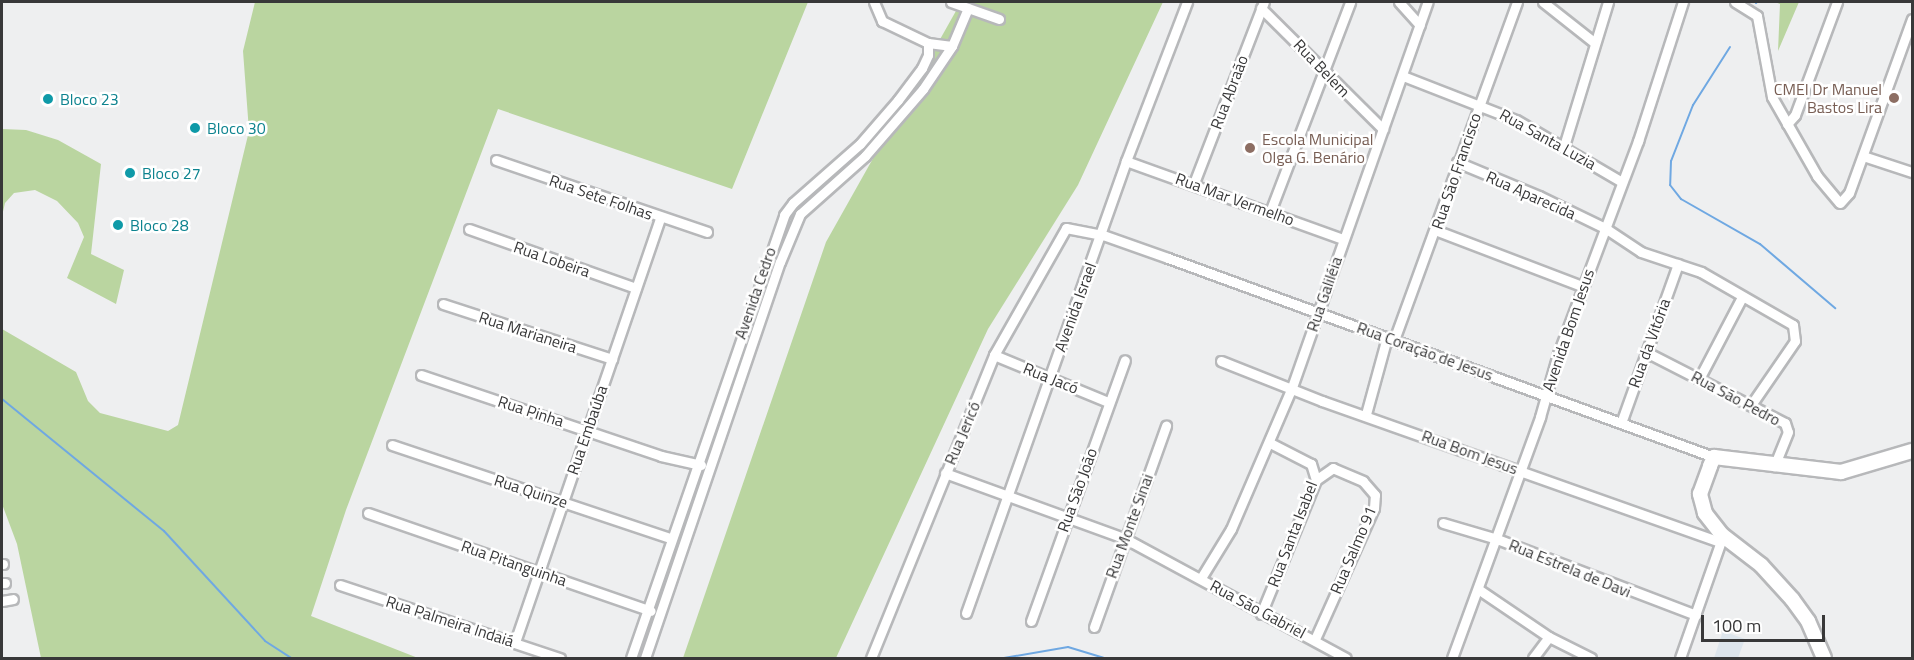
<!DOCTYPE html>
<meta charset="utf-8">
<style>
body{margin:0}
#map{position:relative;width:1914px;height:660px;overflow:hidden;background:#eeeff0;font-family:"Titillium Web",sans-serif}
div>[style]{position:absolute}
.built>*{inset:0;background:#dde5ec}
.green>*{inset:0;background:#bad5a0}
.stream>*{height:2px;margin:-1px;padding:0 1px;transform-origin:1px;border-radius:1px;background:#6fa8e2}
.roads{filter:drop-shadow(2px 0 #b7b8ba) drop-shadow(-2px 0 #b7b8ba) drop-shadow(0 2px #b7b8ba) drop-shadow(0 -2px #b7b8ba)}
.street>*{height:9px;margin:-4.5px;padding:0 4.5px;transform-origin:4.5px;border-radius:4.5px;background:#fff}
.secondary>*{height:14px;margin:-7px;padding:0 7px;transform-origin:7px;border-radius:7px;background:#fff}
.dots>*{width:16px;height:16px;translate:-50% -50%;box-sizing:border-box;border:3px solid #fff;border-radius:50%}
span{translate:-50% -50%;white-space:nowrap;text-align:center;line-height:1.15;-webkit-text-stroke:5px #fff;paint-order:stroke}
.street-label{font-size:16px;color:#383839}
.education-label{font-size:16px;color:#785e54}
.right{translate:-100% -50%;text-align:right}
.left{translate:0 -50%;text-align:left}
.culture-label{font-size:16px;color:#0d838f}
.frame{position:absolute;inset:0;border:3px solid #383839;pointer-events:none}
.scale{position:absolute;left:1701px;top:615px;width:124px;height:27px;box-sizing:border-box;border:3px solid #383839;border-top:0;padding-left:8px;font-size:18px;line-height:21px;white-space:nowrap;color:#383839;-webkit-text-stroke:4px #fff;paint-order:stroke}
</style>
<div id="map">
<div class="built">
<i style="clip-path:polygon(1723px 631px,1745px 639px,1738px 658px,1714px 658px)"></i>
</div>
<div class="green">
<i style="clip-path:polygon(255px 2px,808px 2px,732px 189px,498px 109px,346px 510px,311px 616px,418px 658px,41px 658px,17px 544px,2px 504px,2px 329px,76px 372px,88px 401px,100px 413px,168px 431px,178px 425px,249px 131px,243px 51px)"></i>
<i style="clip-path:polygon(961px 2px,1163px 2px,1078px 185px,988px 329px,836px 658px,683px 658px,826px 242px)"></i>
<i style="clip-path:polygon(1775px 2px,1799px 2px,1778px 51px,1780px 4px)"></i>
<i style="clip-path:polygon(2px 129px,26px 130px,58px 140px,101px 164px,91px 254px,124px 270px,116px 304px,67px 278px,84px 237px,78px 223px,57px 201px,35px 190px,14px 193px,5px 203px,2px 216px)"></i>
</div>
<div class="stream">
<i style="left:1756px;top:3px;width:1px;rotate:-45deg"></i>
<i style="left:1730px;top:47px;width:69px;rotate:122.5deg"></i>
<i style="left:1693px;top:105px;width:60px;rotate:111.4deg"></i>
<i style="left:1671px;top:161px;width:24px;rotate:92deg"></i>
<i style="left:1670px;top:185px;width:18px;rotate:52deg"></i>
<i style="left:1681px;top:199px;width:91px;rotate:29.7deg"></i>
<i style="left:1760px;top:244px;width:99px;rotate:40.5deg"></i>
<i style="left:2px;top:399px;width:209px;rotate:39.2deg"></i>
<i style="left:164px;top:531px;width:149px;rotate:47.4deg"></i>
<i style="left:265px;top:641px;width:31px;rotate:33deg"></i>
<i style="left:1004px;top:658px;width:65px;rotate:-9.8deg"></i>
<i style="left:1068px;top:647px;width:37px;rotate:17deg"></i>
</div>
<div class="roads">
<div class="street">
<i style="left:874px;top:2px;width:21px;rotate:67deg"></i>
<i style="left:882px;top:21px;width:51px;rotate:25.6deg"></i>
<i style="left:928px;top:43px;width:24px;rotate:7deg"></i>
<i style="left:951px;top:2px;width:51px;rotate:19.5deg"></i>
<i style="left:1399px;top:2px;width:31px;rotate:48deg"></i>
<i style="left:1543px;top:2px;width:66px;rotate:38.3deg"></i>
<i style="left:1735px;top:2px;width:26px;rotate:32deg"></i>
<i style="left:1757px;top:16px;width:82px;rotate:79.5deg"></i>
<i style="left:1772px;top:97px;width:91px;rotate:60.3deg"></i>
<i style="left:1817px;top:176px;width:35px;rotate:50deg"></i>
<i style="left:1840px;top:203px;width:13px;rotate:-48deg"></i>
<i style="left:1849px;top:193px;width:185px;rotate:-70.1deg"></i>
<i style="left:1261px;top:8px;width:172px;rotate:44.8deg"></i>
<i style="left:1403px;top:76px;width:121px;rotate:21.3deg"></i>
<i style="left:1516px;top:120px;width:123px;rotate:30.3deg"></i>
<i style="left:1787px;top:124px;width:12px;rotate:-48deg"></i>
<i style="left:1795px;top:115px;width:121px;rotate:-69.6deg"></i>
<i style="left:1564px;top:146px;width:151px;rotate:-73deg"></i>
<i style="left:1863px;top:156px;width:52px;rotate:18.1deg"></i>
<i style="left:496px;top:160px;width:223px;rotate:18.8deg"></i>
<i style="left:1126px;top:161px;width:231px;rotate:19.8deg"></i>
<i style="left:1457px;top:162px;width:89px;rotate:22.5deg"></i>
<i style="left:1539px;top:196px;width:73px;rotate:25.9deg"></i>
<i style="left:1605px;top:228px;width:43px;rotate:33.7deg"></i>
<i style="left:1641px;top:252px;width:63px;rotate:18.4deg"></i>
<i style="left:1701px;top:272px;width:106px;rotate:29.9deg"></i>
<i style="left:1793px;top:325px;width:16px;rotate:83deg"></i>
<i style="left:1795px;top:341px;width:78px;rotate:124.5deg"></i>
<i style="left:1194px;top:183px;width:194px;rotate:-68.9deg"></i>
<i style="left:1270px;top:212px;width:225px;rotate:-69.1deg"></i>
<i style="left:469px;top:229px;width:177px;rotate:19.5deg"></i>
<i style="left:1435px;top:230px;width:157px;rotate:20.9deg"></i>
<i style="left:443px;top:304px;width:178px;rotate:18deg"></i>
<i style="left:1394px;top:340px;width:360px;rotate:-70deg"></i>
<i style="left:1646px;top:352px;width:156px;rotate:27.1deg"></i>
<i style="left:1785px;top:423px;width:9px;rotate:72deg"></i>
<i style="left:1788px;top:432px;width:37px;rotate:112deg"></i>
<i style="left:994px;top:355px;width:123px;rotate:22.4deg"></i>
<i style="left:1221px;top:361px;width:109px;rotate:21.6deg"></i>
<i style="left:1322px;top:401px;width:423px;rotate:19.5deg"></i>
<i style="left:421px;top:375px;width:253px;rotate:18.6deg"></i>
<i style="left:661px;top:456px;width:41px;rotate:12.7deg"></i>
<i style="left:1699px;top:379px;width:93px;rotate:-62.3deg"></i>
<i style="left:1366px;top:414px;width:80px;rotate:-74.7deg"></i>
<i style="left:1621px;top:423px;width:169px;rotate:-70.3deg"></i>
<i style="left:392px;top:445px;width:293px;rotate:18.5deg"></i>
<i style="left:945px;top:473px;width:190px;rotate:20deg"></i>
<i style="left:1124px;top:538px;width:252px;rotate:28.4deg"></i>
<i style="left:368px;top:513px;width:299px;rotate:19.1deg"></i>
<i style="left:1443px;top:523px;width:56px;rotate:16.5deg"></i>
<i style="left:1497px;top:539px;width:213px;rotate:20.9deg"></i>
<i style="left:2px;top:564px;width:1px"></i>
<i style="left:1201px;top:578px;width:57px;rotate:-58.5deg"></i>
<i style="left:1231px;top:529px;width:151px;rotate:-66.7deg"></i>
<i style="left:1291px;top:390px;width:411px;rotate:-70.6deg"></i>
<i style="left:2px;top:583px;width:3px"></i>
<i style="left:340px;top:585px;width:232px;rotate:18.4deg"></i>
<i style="left:1478px;top:589px;width:86px;rotate:34.1deg"></i>
<i style="left:1549px;top:637px;width:47px;rotate:26.6deg"></i>
<i style="left:2px;top:601px;width:11px;rotate:-10deg"></i>
<i style="left:966px;top:613px;width:479px;rotate:-70.5deg"></i>
<i style="left:1126px;top:161px;width:170px;rotate:-69deg"></i>
<i style="left:1261px;top:614px;width:145px;rotate:-67.7deg"></i>
<i style="left:1316px;top:480px;width:17px;rotate:-107deg"></i>
<i style="left:1311px;top:464px;width:46px;rotate:-152.9deg"></i>
<i style="left:1031px;top:621px;width:277px;rotate:-70.2deg"></i>
<i style="left:1094px;top:627px;width:214px;rotate:-70.3deg"></i>
<i style="left:1315px;top:639px;width:144px;rotate:-65.8deg"></i>
<i style="left:1374px;top:508px;width:13px;rotate:-86deg"></i>
<i style="left:1375px;top:495px;width:18px;rotate:-131deg"></i>
<i style="left:1363px;top:481px;width:33px;rotate:-157deg"></i>
<i style="left:1333px;top:468px;width:21px;rotate:145deg"></i>
<i style="left:515px;top:642px;width:448px;rotate:-71.1deg"></i>
<i style="left:631px;top:658px;width:469px;rotate:-70.9deg"></i>
<i style="left:784px;top:215px;width:15px;rotate:-53deg"></i>
<i style="left:793px;top:203px;width:89px;rotate:-41.4deg"></i>
<i style="left:860px;top:144px;width:58px;rotate:-49.2deg"></i>
<i style="left:898px;top:100px;width:40px;rotate:-53deg"></i>
<i style="left:922px;top:68px;width:14px;rotate:-65deg"></i>
<i style="left:928px;top:55px;width:12px;rotate:-90deg"></i>
<i style="left:645px;top:658px;width:418px;rotate:-71.2deg"></i>
<i style="left:780px;top:262px;width:52px;rotate:-67.4deg"></i>
<i style="left:800px;top:214px;width:87px;rotate:-41.7deg"></i>
<i style="left:865px;top:156px;width:89px;rotate:-49.1deg"></i>
<i style="left:923px;top:89px;width:52px;rotate:-56deg"></i>
<i style="left:952px;top:46px;width:41px;rotate:-67.2deg"></i>
<i style="left:871px;top:658px;width:327px;rotate:-67.9deg"></i>
<i style="left:994px;top:355px;width:146px;rotate:-60.4deg"></i>
<i style="left:1066px;top:228px;width:38px;rotate:11deg"></i>
<i style="left:1103px;top:235px;width:69px;rotate:19.5deg"></i>
<i style="left:1168px;top:258px;width:581px;rotate:20.03deg"></i>
<i style="left:1452px;top:658px;width:257px;rotate:-69.9deg"></i>
<i style="left:1540px;top:417px;width:66px;rotate:-74.1deg"></i>
<i style="left:1558px;top:354px;width:228px;rotate:-69.4deg"></i>
<i style="left:1638px;top:141px;width:146px;rotate:-72.1deg"></i>
<i style="left:1533px;top:658px;width:26px;rotate:-53deg"></i>
<i style="left:1680px;top:658px;width:127px;rotate:-70.7deg"></i>
</div>
<div class="secondary">
<i style="left:1824px;top:658px;width:40px;rotate:-113.4deg"></i>
<i style="left:1808px;top:621px;width:27px;rotate:-126deg"></i>
<i style="left:1792px;top:599px;width:46px;rotate:-132.4deg"></i>
<i style="left:1761px;top:565px;width:49px;rotate:-142.4deg"></i>
<i style="left:1722px;top:535px;width:28px;rotate:-128deg"></i>
<i style="left:1705px;top:513px;width:20px;rotate:-105deg"></i>
<i style="left:1700px;top:494px;width:30px;rotate:-70deg"></i>
<i style="left:1710px;top:466px;width:10px;rotate:-66deg"></i>
<i style="left:1714px;top:457px;width:128px;rotate:6.7deg"></i>
<i style="left:1841px;top:472px;width:74px;rotate:-16.5deg"></i>
</div>
</div>
<div class="dots">
<i style="left:1894px;top:98px;background:#8d6e63"></i>
<i style="left:48px;top:99px;background:#0f9aa8"></i>
<i style="left:195px;top:128px;background:#0f9aa8"></i>
<i style="left:1250px;top:148px;background:#8d6e63"></i>
<i style="left:130px;top:173px;background:#0f9aa8"></i>
<i style="left:118px;top:225px;background:#0f9aa8"></i>
</div>
<div class="street-label">
<span style="left:1322px;top:68px;rotate:46deg">Rua Belem</span>
<span style="left:1229px;top:92px;rotate:-69deg">Rua Abraão</span>
<span style="left:1548px;top:139px;rotate:29deg">Rua Santa Luzia</span>
<span style="left:1456px;top:171px;rotate:-71deg">Rua São Francisco</span>
<span style="left:1531px;top:195px;rotate:24deg">Rua Aparecida</span>
<span style="left:601px;top:197px;rotate:19deg">Rua Sete Folhas</span>
<span style="left:1235px;top:199px;rotate:20deg">Rua Mar Vermelho</span>
<span style="left:552px;top:259px;rotate:19deg">Rua Lobeira</span>
<span style="left:755px;top:293px;rotate:-71deg">Avenida Cedro</span>
<span style="left:1324px;top:294px;rotate:-71deg">Rua Galiléia</span>
<span style="left:1075px;top:307px;rotate:-70deg">Avenida Israel</span>
<span style="left:1568px;top:330px;rotate:-71deg">Avenida Bom Jesus</span>
<span style="left:528px;top:332px;rotate:18deg">Rua Marianeira</span>
<span style="left:1649px;top:343px;rotate:-70deg">Rua da Vitória</span>
<span style="left:1425px;top:351px;rotate:20deg">Rua Coração de Jesus</span>
<span style="left:1051px;top:378px;rotate:22deg">Rua Jacó</span>
<span style="left:1736px;top:398px;rotate:28deg">Rua São Pedro</span>
<span style="left:531px;top:411px;rotate:18deg">Rua Pinha</span>
<span style="left:587px;top:430px;rotate:-71deg">Rua Embaúba</span>
<span style="left:962px;top:433px;rotate:-67deg">Rua Jericó</span>
<span style="left:1470px;top:452px;rotate:20deg">Rua Bom Jesus</span>
<span style="left:1077px;top:490px;rotate:-70deg">Rua São João</span>
<span style="left:531px;top:491px;rotate:18deg">Rua Quinze</span>
<span style="left:1129px;top:526px;rotate:-70deg">Rua Monte Sinai</span>
<span style="left:1292px;top:534px;rotate:-69deg">Rua Santa Isabel</span>
<span style="left:1353px;top:550px;rotate:-67deg">Rua Salmo 91</span>
<span style="left:514px;top:563px;rotate:19deg">Rua Pitanguinha</span>
<span style="left:1570px;top:568px;rotate:22deg">Rua Estrela de Davi</span>
<span style="left:1258px;top:609px;rotate:28deg">Rua São Gabriel</span>
<span style="left:450px;top:621px;rotate:18deg">Rua Palmeira Indaiá</span>
</div>
<div class="education-label">
<span class="right" style="left:1882px;top:98px">CMEI Dr Manuel<br>Bastos Lira</span>
<span class="left" style="left:1262px;top:148px">Escola Municipal<br>Olga G. Benário</span>
</div>
<div class="culture-label">
<span class="left" style="left:60px;top:99px">Bloco 23</span>
<span class="left" style="left:207px;top:128px">Bloco 30</span>
<span class="left" style="left:142px;top:173px">Bloco 27</span>
<span class="left" style="left:130px;top:225px">Bloco 28</span>
</div>
<div class="frame"></div>
<div class="scale">100 m</div>
</div>
